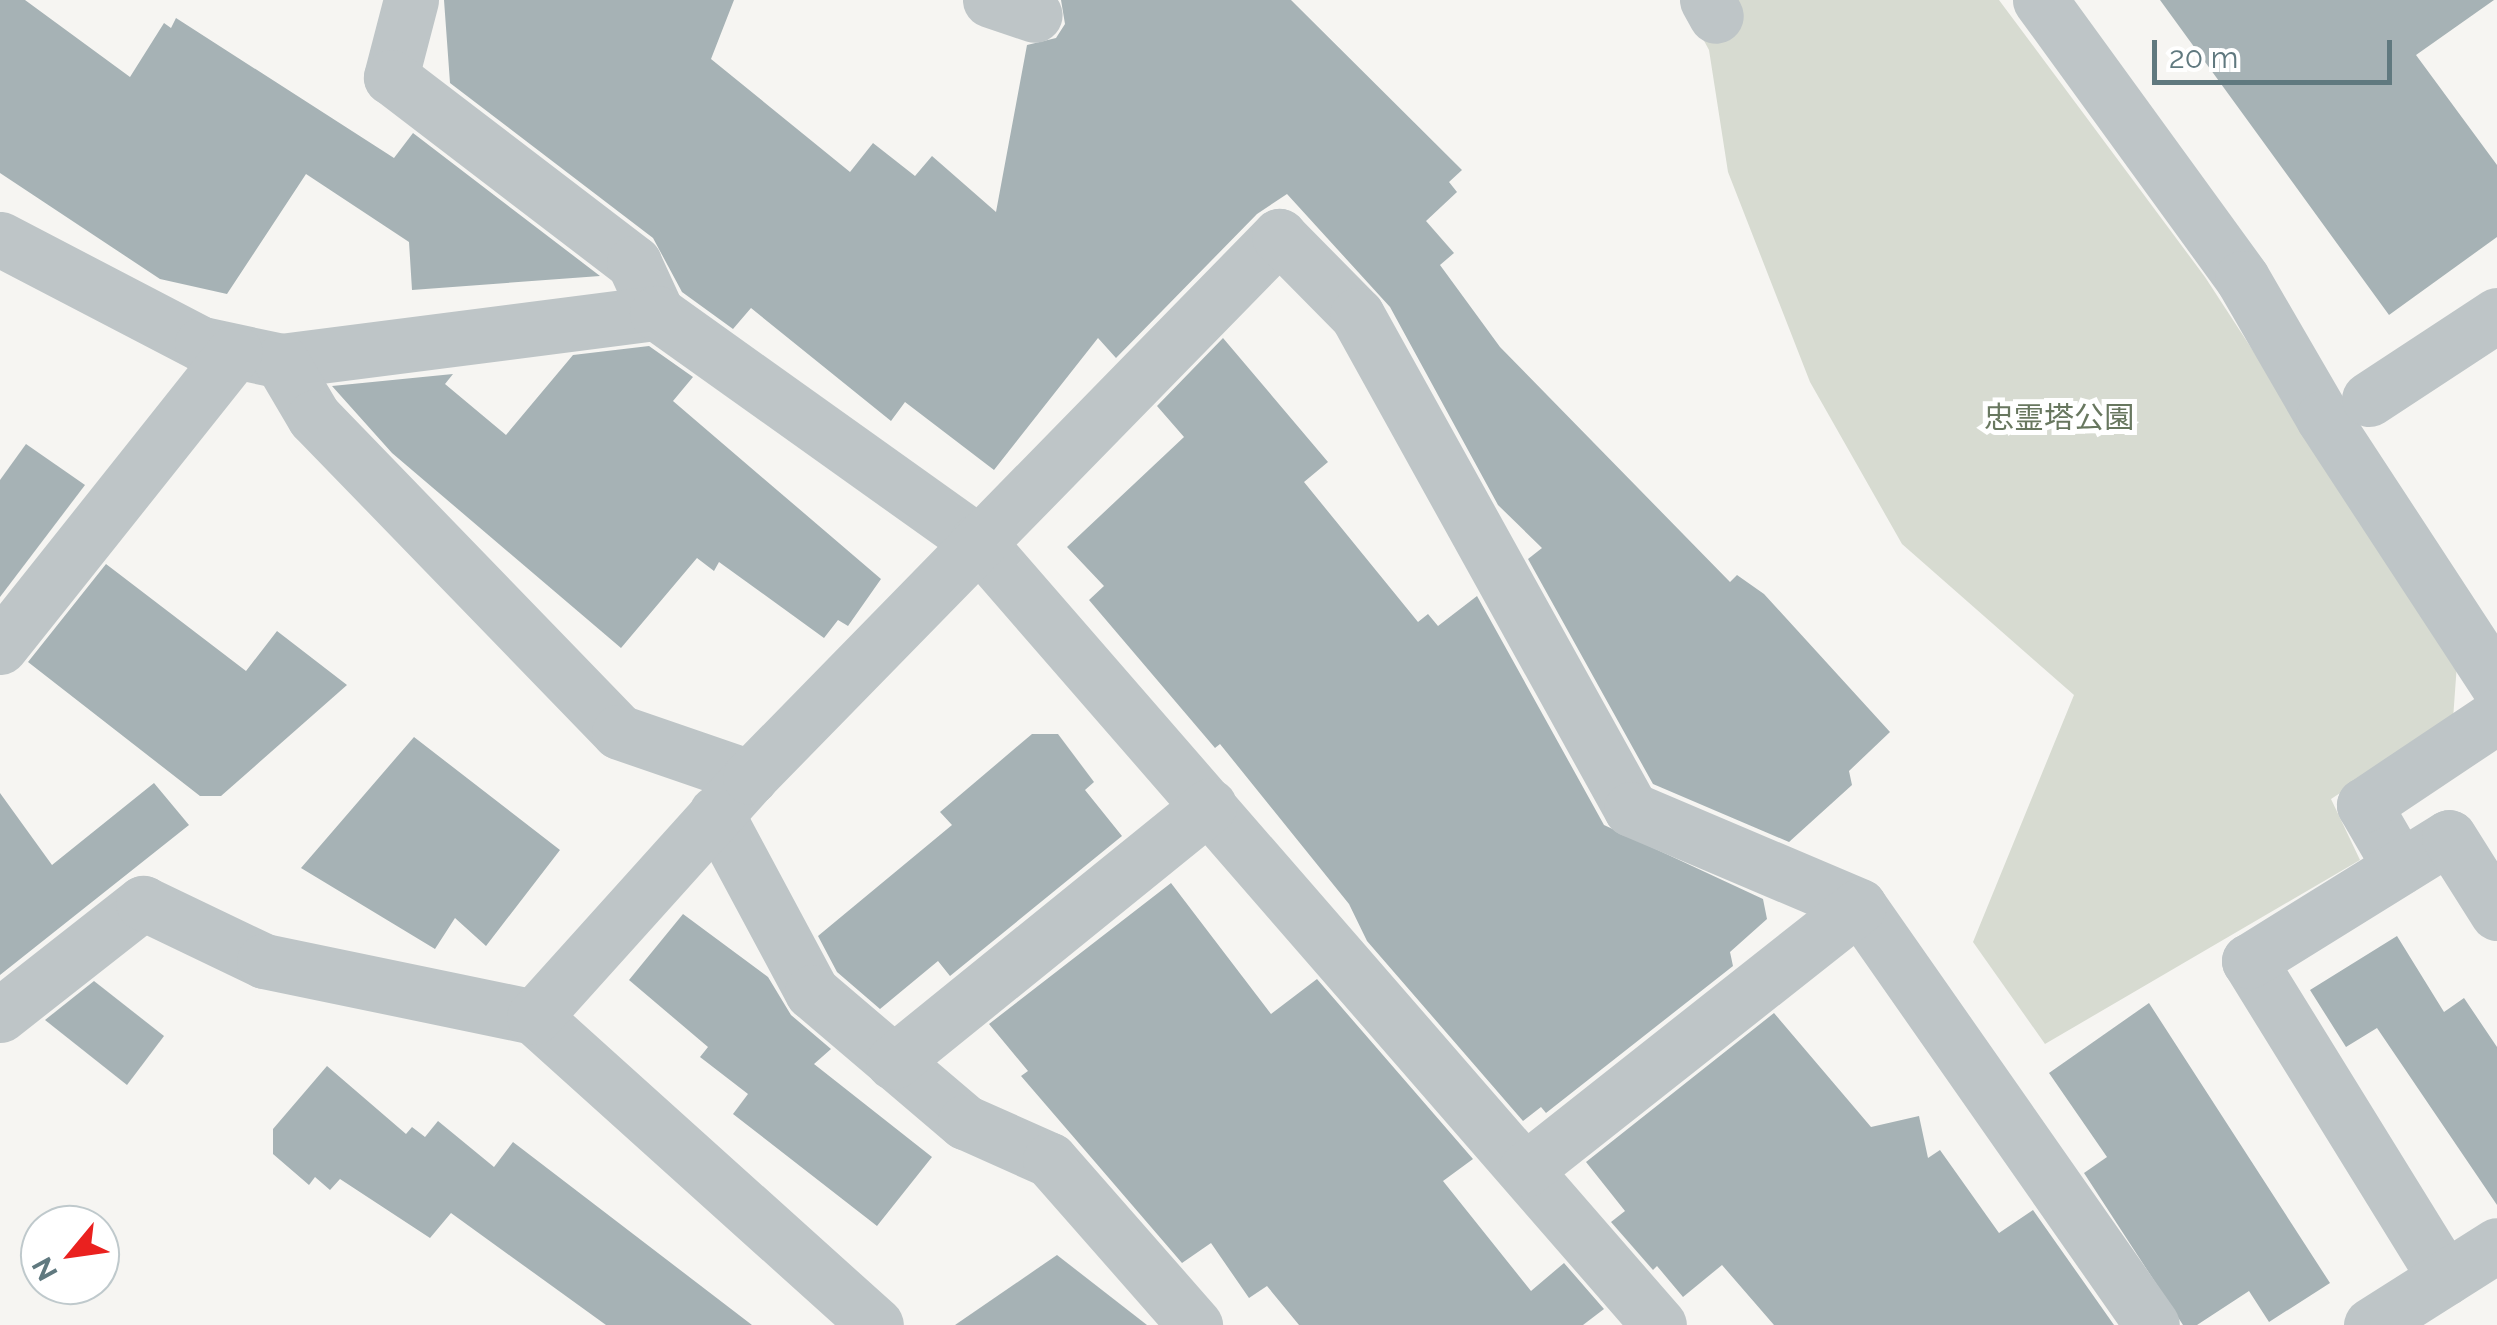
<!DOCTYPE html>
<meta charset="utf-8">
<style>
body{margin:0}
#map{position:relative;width:2497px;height:1325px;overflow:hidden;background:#f6f5f2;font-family:Raleway,"Noto Sans JP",sans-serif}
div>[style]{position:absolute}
.green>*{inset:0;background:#d7dbd1}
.building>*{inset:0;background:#a6b2b5}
.minor>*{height:55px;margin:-27.5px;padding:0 27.5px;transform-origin:27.5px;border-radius:27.5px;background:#bec5c7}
span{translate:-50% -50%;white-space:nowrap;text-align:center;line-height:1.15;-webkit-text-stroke:10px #fff;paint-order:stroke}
.park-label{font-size:30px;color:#68775f}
.north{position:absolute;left:20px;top:1205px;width:100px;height:100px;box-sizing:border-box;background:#fff;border:2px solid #bfc9cc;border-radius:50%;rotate:241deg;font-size:28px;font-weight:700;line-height:40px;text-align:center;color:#60797f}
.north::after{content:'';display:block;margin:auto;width:35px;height:45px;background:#ea211f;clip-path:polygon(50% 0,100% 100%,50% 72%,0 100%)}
.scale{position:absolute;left:2152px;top:40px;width:240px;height:45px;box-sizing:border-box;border:5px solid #60797f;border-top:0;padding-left:12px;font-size:30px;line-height:35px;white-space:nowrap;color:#60797f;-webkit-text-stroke:8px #fff;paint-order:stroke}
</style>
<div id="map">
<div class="green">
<i style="clip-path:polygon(1682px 0,1999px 0,2205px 277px,2457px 664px,2453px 719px,2331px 799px,2360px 860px,2045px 1044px,1973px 942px,2074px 695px,1902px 544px,1810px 382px,1728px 172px,1709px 50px)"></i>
</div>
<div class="building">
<i style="clip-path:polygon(0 0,25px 0,130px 77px,164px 23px,171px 28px,176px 18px,394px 158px,413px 133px,600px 276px,412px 290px,409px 242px,306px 174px,227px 294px,160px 279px,0 173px)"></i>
<i style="clip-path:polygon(444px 0,734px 0,711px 59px,850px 172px,873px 143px,915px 176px,932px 156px,996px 212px,1027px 45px,1056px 38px,1065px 24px,1061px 0,1291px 0,1462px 170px,1449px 182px,1457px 192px,1426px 221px,1454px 253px,1440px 265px,1500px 347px,1730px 582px,1737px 575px,1764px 594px,1890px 732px,1849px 771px,1852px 785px,1789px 842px,1653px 784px,1528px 559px,1542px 548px,1498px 505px,1390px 307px,1287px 194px,1257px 214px,1116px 358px,1098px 338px,994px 470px,905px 402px,891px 421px,751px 308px,733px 329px,682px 292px,653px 238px,450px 83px)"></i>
<i style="clip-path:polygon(2160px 0,2494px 0,2416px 55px,2497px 165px,2497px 237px,2389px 315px)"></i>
<i style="clip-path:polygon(1223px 338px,1328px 462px,1304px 482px,1418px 622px,1428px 614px,1438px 626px,1477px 596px,1604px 825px,1763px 899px,1767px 919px,1730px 952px,1733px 966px,1546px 1113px,1541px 1107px,1523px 1121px,1367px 941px,1349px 904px,1220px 744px,1215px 748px,1089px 600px,1104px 586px,1067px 547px,1184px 437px,1157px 406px)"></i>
<i style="clip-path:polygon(649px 346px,693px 377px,673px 401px,881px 579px,848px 626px,838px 620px,824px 638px,719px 562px,714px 571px,697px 558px,621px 648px,392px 453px,332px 386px,453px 374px,445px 384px,506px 435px,573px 355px)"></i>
<i style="clip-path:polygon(26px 444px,85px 485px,0 597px,0 480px)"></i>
<i style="clip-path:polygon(106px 564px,246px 671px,277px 631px,347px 685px,221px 796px,200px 796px,28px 662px)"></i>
<i style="clip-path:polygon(1032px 734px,1058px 734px,1094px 782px,1085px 790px,1122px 836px,950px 976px,938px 961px,880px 1009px,837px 972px,818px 936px,952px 825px,940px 812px)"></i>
<i style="clip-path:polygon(414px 737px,560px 850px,486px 946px,455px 918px,435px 949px,301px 868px)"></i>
<i style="clip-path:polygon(154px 783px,189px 825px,0 975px,0 793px,52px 865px)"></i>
<i style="clip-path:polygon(1171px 883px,1271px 1014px,1317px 979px,1473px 1159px,1443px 1181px,1531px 1291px,1564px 1263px,1604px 1309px,1583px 1325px,1299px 1325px,1267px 1286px,1249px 1298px,1211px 1243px,1182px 1263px,1021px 1076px,1028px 1071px,989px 1024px)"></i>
<i style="clip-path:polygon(683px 914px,768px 977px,791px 1015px,831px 1049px,814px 1064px,932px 1157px,877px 1226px,733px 1114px,748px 1094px,700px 1057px,708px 1047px,629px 980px)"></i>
<i style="clip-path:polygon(2397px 936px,2444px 1012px,2464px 998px,2497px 1047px,2497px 1205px,2377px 1028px,2346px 1047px,2310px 990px)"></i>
<i style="clip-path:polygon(94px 981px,164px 1036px,127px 1085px,45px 1020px)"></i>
<i style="clip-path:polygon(2149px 1003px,2330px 1283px,2269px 1322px,2249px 1291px,2197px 1325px,2183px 1325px,2084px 1173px,2107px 1157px,2049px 1073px)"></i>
<i style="clip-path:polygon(1774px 1013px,1871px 1127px,1919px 1116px,1928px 1158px,1940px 1150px,1999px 1233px,2033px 1210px,2114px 1325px,1774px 1325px,1722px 1265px,1683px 1297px,1657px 1266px,1653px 1270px,1611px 1222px,1625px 1211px,1586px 1162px)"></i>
<i style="clip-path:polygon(327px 1066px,406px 1134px,412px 1127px,425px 1137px,438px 1121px,494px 1167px,513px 1142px,752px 1325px,606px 1325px,451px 1213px,430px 1238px,340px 1179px,330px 1190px,315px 1177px,309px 1185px,273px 1154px,273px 1129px)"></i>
<i style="clip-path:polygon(1057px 1255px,1147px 1325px,955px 1325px)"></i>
</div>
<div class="minor">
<i style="left:411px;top:0;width:80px;rotate:104.6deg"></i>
<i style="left:391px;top:77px;width:306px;rotate:37.4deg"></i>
<i style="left:634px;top:263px;width:55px;rotate:65.3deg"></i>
<i style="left:990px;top:0;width:47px;rotate:18.4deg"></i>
<i style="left:1707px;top:0;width:18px;rotate:61deg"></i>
<i style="left:2040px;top:0;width:344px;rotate:54deg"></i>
<i style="left:2242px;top:278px;width:162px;rotate:59.9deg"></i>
<i style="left:2323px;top:418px;width:318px;rotate:56.8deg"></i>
<i style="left:0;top:239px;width:228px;rotate:27.5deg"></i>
<i style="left:202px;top:344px;width:81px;rotate:12.1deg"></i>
<i style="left:281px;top:361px;width:379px;rotate:-7.3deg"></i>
<i style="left:657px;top:313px;width:393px;rotate:35.5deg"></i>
<i style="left:977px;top:541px;width:1039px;rotate:48.98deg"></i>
<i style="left:281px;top:361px;width:65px;rotate:59.5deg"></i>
<i style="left:314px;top:417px;width:438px;rotate:45.9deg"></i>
<i style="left:619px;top:732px;width:139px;rotate:19deg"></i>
<i style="left:2369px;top:399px;width:153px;rotate:-33.3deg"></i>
<i style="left:0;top:647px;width:377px;rotate:-51.5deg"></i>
<i style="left:716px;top:813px;width:203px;rotate:61.8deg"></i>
<i style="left:812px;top:992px;width:201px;rotate:40.4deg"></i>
<i style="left:965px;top:1122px;width:93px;rotate:24.1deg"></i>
<i style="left:1050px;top:1160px;width:220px;rotate:48.7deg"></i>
<i style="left:2400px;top:867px;width:72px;rotate:-120.1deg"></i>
<i style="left:2364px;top:805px;width:160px;rotate:-33.8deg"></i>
<i style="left:0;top:1015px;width:182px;rotate:-38.1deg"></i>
<i style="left:143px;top:903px;width:134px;rotate:25.6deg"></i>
<i style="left:264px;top:961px;width:276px;rotate:11.7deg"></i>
<i style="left:534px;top:1017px;width:460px;rotate:42deg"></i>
<i style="left:534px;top:1017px;width:323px;rotate:-48deg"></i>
<i style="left:750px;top:777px;width:757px;rotate:-45.64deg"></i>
<i style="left:1279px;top:236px;width:111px;rotate:45.4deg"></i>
<i style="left:1357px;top:315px;width:565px;rotate:60.98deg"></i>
<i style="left:1631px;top:809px;width:248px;rotate:23deg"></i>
<i style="left:1859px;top:906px;width:511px;rotate:55.04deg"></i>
<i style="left:893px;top:1062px;width:407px;rotate:-39deg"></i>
<i style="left:1526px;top:1169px;width:424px;rotate:-38.3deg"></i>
<i style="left:2445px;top:1278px;width:373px;rotate:-121.7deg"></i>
<i style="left:2249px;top:961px;width:235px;rotate:-31.8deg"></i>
<i style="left:2449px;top:837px;width:90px;rotate:57.7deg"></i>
<i style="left:2371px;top:1325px;width:149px;rotate:-32.4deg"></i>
</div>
<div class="park-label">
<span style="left:2059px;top:418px">忠霊塔公園</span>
</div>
<div class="north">N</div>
<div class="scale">20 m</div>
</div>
